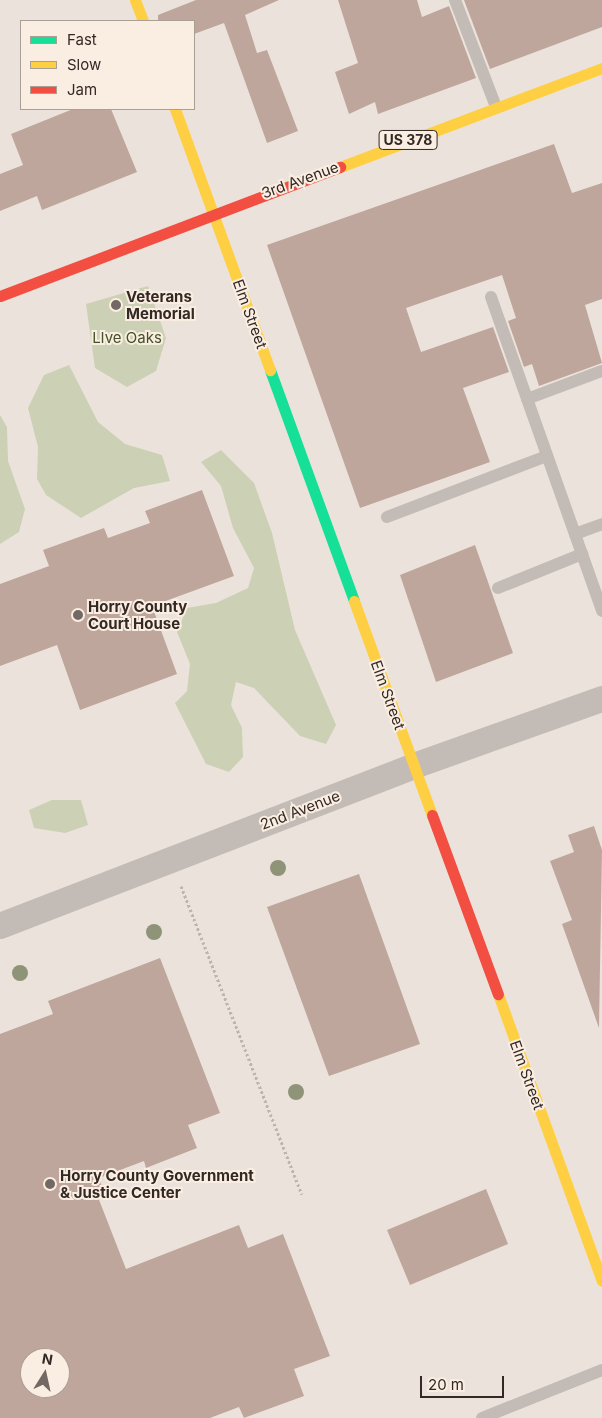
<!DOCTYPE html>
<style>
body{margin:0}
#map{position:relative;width:602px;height:1418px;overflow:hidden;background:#ebe3db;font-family:Inter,sans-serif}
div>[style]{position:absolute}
.green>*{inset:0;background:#ccd0b4}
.building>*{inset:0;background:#bfa69c}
.path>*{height:3px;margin-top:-1.5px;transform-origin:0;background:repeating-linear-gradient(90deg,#bcb4ad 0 2.5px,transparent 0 5px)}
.lane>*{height:12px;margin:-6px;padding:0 6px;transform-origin:6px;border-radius:6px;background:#c3bbb5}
.street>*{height:26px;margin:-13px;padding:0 13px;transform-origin:13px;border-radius:13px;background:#c3bbb5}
.fast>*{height:11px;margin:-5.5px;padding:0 5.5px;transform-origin:5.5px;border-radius:5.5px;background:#16e098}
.slow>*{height:11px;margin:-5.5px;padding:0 5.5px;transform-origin:5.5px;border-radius:5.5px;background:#ffcf43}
.jam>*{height:11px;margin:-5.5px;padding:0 5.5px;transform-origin:5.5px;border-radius:5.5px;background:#f24e42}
.trees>*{width:16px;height:16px;margin:-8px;border-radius:50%;background:#8f9378}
.dots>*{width:14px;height:14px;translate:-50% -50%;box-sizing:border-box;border:2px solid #f9eee1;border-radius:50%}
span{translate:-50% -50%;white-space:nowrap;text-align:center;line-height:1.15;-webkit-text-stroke:4px #f9eee1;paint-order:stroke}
.shield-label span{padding:1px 4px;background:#f9eee1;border:1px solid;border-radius:4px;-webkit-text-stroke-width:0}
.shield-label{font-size:14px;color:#332824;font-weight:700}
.street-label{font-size:15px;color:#332824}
.poi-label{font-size:15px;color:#332824;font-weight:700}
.left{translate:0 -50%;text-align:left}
.park-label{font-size:15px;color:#435227}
.legend{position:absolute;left:20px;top:20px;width:175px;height:90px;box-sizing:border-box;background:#f9eee1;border:1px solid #aa9f95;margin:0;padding:6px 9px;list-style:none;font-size:15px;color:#332824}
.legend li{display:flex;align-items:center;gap:10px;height:25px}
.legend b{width:25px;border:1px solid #aa9f95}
.north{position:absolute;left:20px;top:1348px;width:50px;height:50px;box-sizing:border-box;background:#f9eee1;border:1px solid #aa9f95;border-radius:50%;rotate:10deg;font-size:14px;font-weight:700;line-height:20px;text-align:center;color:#332824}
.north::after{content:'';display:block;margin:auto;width:18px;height:22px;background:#736964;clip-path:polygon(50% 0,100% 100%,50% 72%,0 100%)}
.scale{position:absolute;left:420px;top:1376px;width:84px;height:22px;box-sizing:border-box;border:2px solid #332824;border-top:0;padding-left:6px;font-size:15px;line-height:18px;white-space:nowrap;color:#332824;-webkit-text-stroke:4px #f9eee1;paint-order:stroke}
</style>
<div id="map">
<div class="green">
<i style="clip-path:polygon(148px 286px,166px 338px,156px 371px,127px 387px,95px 368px,86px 304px)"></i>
<i style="clip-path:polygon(69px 365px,98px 422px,125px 444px,162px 455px,170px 481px,134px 488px,81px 518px,46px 495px,37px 479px,38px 447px,28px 408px,44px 375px)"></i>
<i style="clip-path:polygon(0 415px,7px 427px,8px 461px,25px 509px,19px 532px,0 544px)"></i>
<i style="clip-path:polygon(221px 450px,254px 483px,272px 533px,295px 630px,336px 725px,326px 744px,300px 736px,254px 688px,236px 682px,231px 705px,242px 728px,243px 757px,229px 772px,206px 764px,175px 703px,187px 691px,190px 664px,177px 632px,187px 608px,216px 603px,248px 588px,254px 568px,233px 528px,221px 486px,201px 462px)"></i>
<i style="clip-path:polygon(52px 800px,81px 800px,88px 825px,65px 833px,34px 828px,29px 810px)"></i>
</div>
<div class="building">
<i style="clip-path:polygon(196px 0,279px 0,245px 15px,257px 53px,267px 50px,298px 131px,267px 143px,224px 23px,194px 34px,194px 21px,158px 21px,158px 15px)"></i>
<i style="clip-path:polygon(338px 0,417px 0,422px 17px,449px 6px,476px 78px,378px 114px,375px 102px,349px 114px,335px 72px,358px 63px)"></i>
<i style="clip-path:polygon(464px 0,602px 0,602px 27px,490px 69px)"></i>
<i style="clip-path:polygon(73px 109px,111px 109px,137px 172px,42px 210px,37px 196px,0 211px,0 174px,23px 165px,11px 134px)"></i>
<i style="clip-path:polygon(554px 144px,572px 193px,602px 183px,602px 299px,585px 305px,602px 363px,539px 386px,532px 364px,524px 367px,508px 321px,516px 318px,502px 275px,406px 308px,421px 352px,493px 327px,509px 372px,463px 388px,490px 462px,360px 508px,267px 245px)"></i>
<i style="clip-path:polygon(202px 490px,234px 576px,152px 606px,177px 674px,80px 710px,57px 645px,0 666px,0 584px,49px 566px,43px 550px,104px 528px,108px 538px,150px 523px,145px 511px)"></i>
<i style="clip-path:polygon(475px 545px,513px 653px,436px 682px,400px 575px)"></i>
<i style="clip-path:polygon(594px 826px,602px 850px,599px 1028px,562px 924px,572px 920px,550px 861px,574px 852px,568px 835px)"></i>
<i style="clip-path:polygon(359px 874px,420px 1044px,329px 1076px,267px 907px)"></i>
<i style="clip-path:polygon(evenodd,160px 958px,220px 1113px,188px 1125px,197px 1148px,146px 1168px,144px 1161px,99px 1178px,103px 1190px,96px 1192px,126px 1269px,239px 1225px,248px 1248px,283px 1234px,330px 1356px,294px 1369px,304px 1396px,244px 1418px,239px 1407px,210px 1418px,0 1418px,0 1034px,53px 1014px,48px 1001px,160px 958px,30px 1358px,60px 1358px,60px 1388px,30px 1388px,30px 1358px)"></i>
<i style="clip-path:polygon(486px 1189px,508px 1244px,410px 1285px,387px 1230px)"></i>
</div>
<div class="path">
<i style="left:181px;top:886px;width:331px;rotate:68.6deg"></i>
</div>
<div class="lane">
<i style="left:455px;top:0;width:115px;rotate:69deg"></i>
<i style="left:491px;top:297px;width:333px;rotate:70.5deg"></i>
<i style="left:527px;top:399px;width:80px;rotate:-20.5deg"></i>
<i style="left:387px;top:517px;width:171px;rotate:-20.9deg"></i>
<i style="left:575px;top:534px;width:29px;rotate:-20deg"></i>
<i style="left:498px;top:588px;width:91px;rotate:-22deg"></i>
<i style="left:482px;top:1418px;width:129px;rotate:-21.8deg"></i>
</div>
<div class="street">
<i style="left:0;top:926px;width:444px;rotate:-21.1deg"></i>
<i style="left:414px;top:766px;width:200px;rotate:-19.6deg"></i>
</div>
<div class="fast">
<i style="left:270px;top:370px;width:246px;rotate:70deg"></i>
</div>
<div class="slow">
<i style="left:135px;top:0;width:22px;rotate:69deg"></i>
<i style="left:175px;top:109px;width:278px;rotate:70deg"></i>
<i style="left:340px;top:167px;width:280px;rotate:-20.7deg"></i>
<i style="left:354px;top:601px;width:228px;rotate:70deg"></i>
<i style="left:498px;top:994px;width:305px;rotate:70.1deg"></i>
</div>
<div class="jam">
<i style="left:0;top:296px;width:364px;rotate:-20.8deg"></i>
<i style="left:432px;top:815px;width:191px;rotate:69.8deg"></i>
</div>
<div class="trees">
<i style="left:278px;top:868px"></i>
<i style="left:154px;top:932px"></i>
<i style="left:20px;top:973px"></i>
<i style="left:296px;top:1092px"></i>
</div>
<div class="dots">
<i style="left:116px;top:305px;background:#736964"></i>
<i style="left:78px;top:615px;background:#736964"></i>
<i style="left:50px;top:1184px;background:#736964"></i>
</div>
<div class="shield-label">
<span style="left:408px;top:140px">US 378</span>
</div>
<div class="street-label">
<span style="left:300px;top:180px;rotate:-20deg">3rd Avenue</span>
<span style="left:250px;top:314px;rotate:70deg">Elm Street</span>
<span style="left:388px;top:695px;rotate:70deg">Elm Street</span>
<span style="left:300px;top:810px;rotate:-21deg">2nd Avenue</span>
<span style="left:527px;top:1075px;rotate:70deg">Elm Street</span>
</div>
<div class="poi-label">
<span class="left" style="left:126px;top:305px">Veterans<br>Memorial</span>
<span class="left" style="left:88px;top:615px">Horry County<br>Court House</span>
<span class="left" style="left:60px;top:1184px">Horry County Government<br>&amp; Justice Center</span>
</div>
<div class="park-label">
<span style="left:127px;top:338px">LIve Oaks</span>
</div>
<ul class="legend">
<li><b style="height:6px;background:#16e098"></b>Fast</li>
<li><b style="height:6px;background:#ffcf43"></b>Slow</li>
<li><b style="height:6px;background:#f24e42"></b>Jam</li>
</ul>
<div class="north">N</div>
<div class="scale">20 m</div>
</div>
